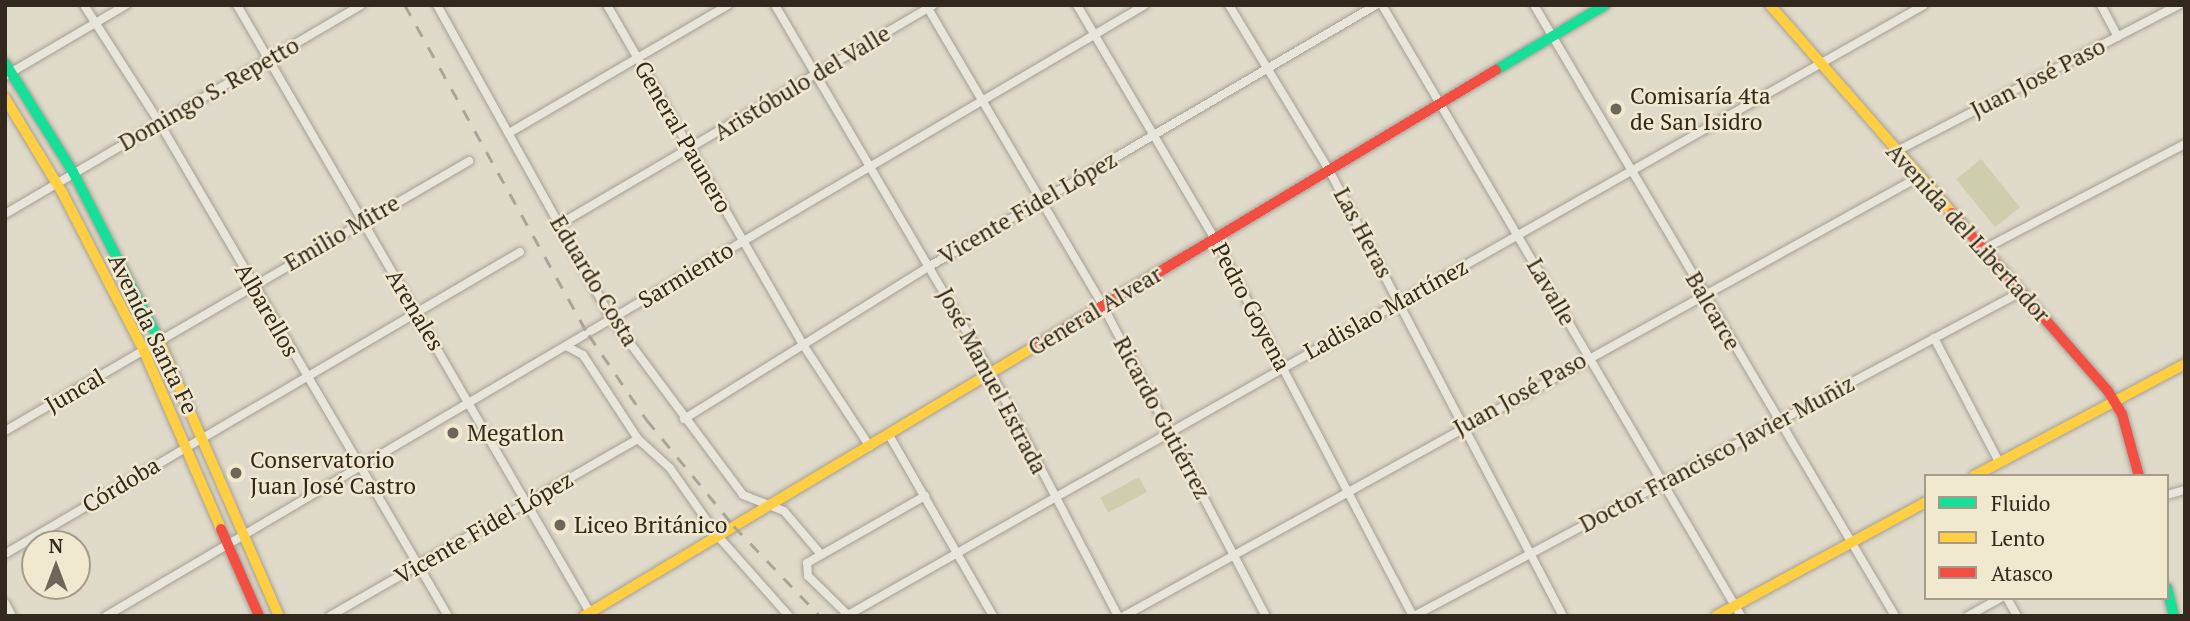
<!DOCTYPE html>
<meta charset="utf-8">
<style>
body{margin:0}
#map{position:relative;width:2190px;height:621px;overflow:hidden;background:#e0daca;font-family:"PT Serif",serif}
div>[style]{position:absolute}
.green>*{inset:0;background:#ceceae;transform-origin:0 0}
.roads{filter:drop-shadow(0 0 2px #a59f94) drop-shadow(0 0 2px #a59f94)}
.street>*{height:8px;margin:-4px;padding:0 4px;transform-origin:4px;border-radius:4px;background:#e8e5db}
.fast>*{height:10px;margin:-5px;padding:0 5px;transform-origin:5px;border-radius:5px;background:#16e098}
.slow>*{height:10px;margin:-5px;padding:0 5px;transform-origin:5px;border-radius:5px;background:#ffcf43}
.jam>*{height:10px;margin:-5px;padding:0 5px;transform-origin:5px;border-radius:5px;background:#f24e42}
.rail>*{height:2.5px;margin-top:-1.25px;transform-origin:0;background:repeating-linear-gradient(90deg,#a8a49b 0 12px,transparent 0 24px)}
.dots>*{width:19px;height:19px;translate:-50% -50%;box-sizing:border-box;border:4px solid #f1e8d0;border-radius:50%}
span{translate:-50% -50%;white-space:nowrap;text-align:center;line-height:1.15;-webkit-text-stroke:5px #f1e8d0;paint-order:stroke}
.street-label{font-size:23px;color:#32281d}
.poi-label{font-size:23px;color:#32281d}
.left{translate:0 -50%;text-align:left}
.frame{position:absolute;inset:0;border:7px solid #32281d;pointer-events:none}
.legend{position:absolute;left:1924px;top:474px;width:245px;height:126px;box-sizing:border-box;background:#f1e8d0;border:2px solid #a59b88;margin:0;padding:9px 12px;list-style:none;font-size:21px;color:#32281d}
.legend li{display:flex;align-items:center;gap:14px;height:35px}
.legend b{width:35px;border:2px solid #a59b88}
.north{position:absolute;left:21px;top:530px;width:70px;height:70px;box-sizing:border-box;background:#f1e8d0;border:2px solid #a59b88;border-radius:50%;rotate:0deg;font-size:19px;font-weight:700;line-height:28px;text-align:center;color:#32281d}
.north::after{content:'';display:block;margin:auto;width:24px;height:32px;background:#6f665a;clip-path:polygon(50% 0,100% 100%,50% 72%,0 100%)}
</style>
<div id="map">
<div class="green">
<div style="left:1981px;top:159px;width:62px;height:32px;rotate:51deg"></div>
<div style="left:1139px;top:477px;width:17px;height:44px;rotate:62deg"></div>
</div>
<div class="roads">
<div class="street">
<div style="left:84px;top:5px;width:139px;rotate:57.3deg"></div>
<div style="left:159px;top:122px;width:572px;rotate:59.67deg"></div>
<div style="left:237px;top:5px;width:707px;rotate:59.84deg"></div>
<div style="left:437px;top:5px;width:359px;rotate:60.9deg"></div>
<div style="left:612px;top:319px;width:219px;rotate:53.3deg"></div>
<div style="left:743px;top:495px;width:44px;rotate:21.3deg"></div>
<div style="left:784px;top:511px;width:54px;rotate:49.5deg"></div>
<div style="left:607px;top:5px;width:390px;rotate:60deg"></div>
<div style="left:802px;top:343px;width:124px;rotate:56.8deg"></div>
<div style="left:775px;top:5px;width:427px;rotate:59.6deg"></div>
<div style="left:991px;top:373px;width:274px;rotate:62.4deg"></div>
<div style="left:926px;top:5px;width:349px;rotate:59.5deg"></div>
<div style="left:1103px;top:306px;width:350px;rotate:62.3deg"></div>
<div style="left:1077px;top:5px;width:272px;rotate:59.5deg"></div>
<div style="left:1215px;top:239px;width:426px;rotate:62.3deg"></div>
<div style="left:1229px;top:5px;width:193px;rotate:58.8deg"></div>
<div style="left:1329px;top:170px;width:504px;rotate:62.32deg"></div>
<div style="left:1382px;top:5px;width:709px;rotate:59.56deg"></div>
<div style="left:1534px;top:5px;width:710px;rotate:59.42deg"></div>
<div style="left:2101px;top:5px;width:36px;rotate:62deg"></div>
<div style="left:5px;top:76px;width:140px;rotate:-30.4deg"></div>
<div style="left:509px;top:133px;width:254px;rotate:-30.3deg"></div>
<div style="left:1897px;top:151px;width:318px;rotate:-27.4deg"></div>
<div style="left:5px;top:214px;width:413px;rotate:-30.4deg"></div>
<div style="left:560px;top:224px;width:433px;rotate:-30.4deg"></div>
<div style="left:1984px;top:249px;width:227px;rotate:-27.6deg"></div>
<div style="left:1934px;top:338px;width:140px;rotate:62.3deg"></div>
<div style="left:568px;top:347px;width:17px;rotate:28deg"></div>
<div style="left:583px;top:355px;width:100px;rotate:56.8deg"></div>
<div style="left:638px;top:439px;width:43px;rotate:42.2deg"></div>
<div style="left:670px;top:468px;width:82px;rotate:55deg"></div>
<div style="left:717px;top:535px;width:108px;rotate:48.4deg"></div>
<div style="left:684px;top:419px;width:290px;rotate:-31.9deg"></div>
<div style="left:930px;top:266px;width:517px;rotate:-30.34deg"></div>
<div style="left:5px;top:431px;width:537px;rotate:-30.19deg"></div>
<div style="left:889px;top:435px;width:209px;rotate:60.1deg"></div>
<div style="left:2167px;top:495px;width:19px;rotate:-16deg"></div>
<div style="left:5px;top:554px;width:597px;rotate:-30.39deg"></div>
<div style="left:2007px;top:598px;width:21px;rotate:61deg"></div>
<div style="left:5px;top:603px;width:15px;rotate:62deg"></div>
<div style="left:848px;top:615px;width:1237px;rotate:-29.55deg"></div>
<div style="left:106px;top:616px;width:1205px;rotate:-30.46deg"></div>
<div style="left:330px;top:616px;width:355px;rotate:-29.9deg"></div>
<div style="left:849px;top:616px;width:57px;rotate:-135.7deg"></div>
<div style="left:808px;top:576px;width:13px;rotate:-94deg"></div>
<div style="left:807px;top:563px;width:136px;rotate:-29.6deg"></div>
<div style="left:1124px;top:616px;width:908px;rotate:-28.91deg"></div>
<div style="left:1414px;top:616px;width:688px;rotate:-28.09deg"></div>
<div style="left:1968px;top:616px;width:37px;rotate:-29deg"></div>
</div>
<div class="fast">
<div style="left:5px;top:63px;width:128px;rotate:58deg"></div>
<div style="left:73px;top:172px;width:186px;rotate:62.9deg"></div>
<div style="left:1496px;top:70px;width:127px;rotate:-30.8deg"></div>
<div style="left:2167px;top:588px;width:29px;rotate:76deg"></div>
</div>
<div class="slow">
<div style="left:1770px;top:5px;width:276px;rotate:48.8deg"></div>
<div style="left:5px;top:98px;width:110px;rotate:58.8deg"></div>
<div style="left:62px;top:192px;width:179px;rotate:62.7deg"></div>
<div style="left:144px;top:351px;width:194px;rotate:66.6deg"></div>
<div style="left:158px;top:338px;width:303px;rotate:66.5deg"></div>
<div style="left:1974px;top:476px;width:239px;rotate:-28deg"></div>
<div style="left:584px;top:616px;width:530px;rotate:-30.87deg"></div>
<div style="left:1716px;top:616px;width:239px;rotate:-28.5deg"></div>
</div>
<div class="jam">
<div style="left:1952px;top:213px;width:237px;rotate:48.8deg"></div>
<div style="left:2108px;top:391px;width:27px;rotate:59deg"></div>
<div style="left:2122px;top:414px;width:64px;rotate:74.7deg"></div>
<div style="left:1039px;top:344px;width:533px;rotate:-30.95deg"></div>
<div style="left:221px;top:529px;width:95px;rotate:66.4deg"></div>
</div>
</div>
<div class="rail">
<div style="left:405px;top:5px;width:378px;rotate:60.9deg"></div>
<div style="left:589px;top:335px;width:103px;rotate:55.7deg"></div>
<div style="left:647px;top:420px;width:137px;rotate:50.6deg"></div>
<div style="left:734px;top:526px;width:124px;rotate:46.3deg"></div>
</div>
<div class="dots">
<div style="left:1616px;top:109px;background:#6f665a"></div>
<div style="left:453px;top:433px;background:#6f665a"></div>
<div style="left:236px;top:473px;background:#6f665a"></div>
<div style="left:560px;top:525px;background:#6f665a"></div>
</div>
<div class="street-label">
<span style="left:2038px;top:78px;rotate:-27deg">Juan José Paso</span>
<span style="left:802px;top:83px;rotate:-31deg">Aristóbulo del Valle</span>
<span style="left:209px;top:94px;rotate:-30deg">Domingo S. Repetto</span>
<span style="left:683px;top:137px;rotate:60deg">General Paunero</span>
<span style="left:1028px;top:208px;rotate:-30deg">Vicente Fidel López</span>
<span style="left:342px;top:233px;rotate:-30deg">Emilio Mitre</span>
<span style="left:1363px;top:233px;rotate:62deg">Las Heras</span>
<span style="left:1968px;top:233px;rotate:48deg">Avenida del Libertador</span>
<span style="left:686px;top:275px;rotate:-31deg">Sarmiento</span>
<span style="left:594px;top:281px;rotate:59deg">Eduardo Costa</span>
<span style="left:1551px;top:292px;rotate:60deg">Lavalle</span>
<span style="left:1251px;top:307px;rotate:62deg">Pedro Goyena</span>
<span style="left:1386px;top:309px;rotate:-29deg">Ladislao Martínez</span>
<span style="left:267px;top:310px;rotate:60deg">Albarellos</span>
<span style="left:415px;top:310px;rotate:59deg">Arenales</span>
<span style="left:1095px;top:311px;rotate:-31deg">General Alvear</span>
<span style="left:1713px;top:311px;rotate:60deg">Balcarce</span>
<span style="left:153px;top:334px;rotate:64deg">Avenida Santa Fe</span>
<span style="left:992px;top:381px;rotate:62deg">José Manuel Estrada</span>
<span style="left:75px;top:391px;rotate:-30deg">Juncal</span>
<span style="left:1520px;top:394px;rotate:-29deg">Juan José Paso</span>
<span style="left:1162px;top:418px;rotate:62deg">Ricardo Gutiérrez</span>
<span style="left:1717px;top:454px;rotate:-28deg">Doctor Francisco Javier Muñiz</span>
<span style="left:121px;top:485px;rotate:-31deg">Córdoba</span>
<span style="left:484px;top:528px;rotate:-30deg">Vicente Fidel López</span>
</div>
<div class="poi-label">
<span class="left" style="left:1630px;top:109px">Comisaría 4ta<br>de San Isidro</span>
<span class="left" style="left:467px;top:433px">Megatlon</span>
<span class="left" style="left:250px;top:473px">Conservatorio<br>Juan José Castro</span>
<span class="left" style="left:574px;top:525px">Liceo Británico</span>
</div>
<div class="frame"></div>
<ul class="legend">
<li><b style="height:9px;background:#16e098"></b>Fluido</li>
<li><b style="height:9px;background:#ffcf43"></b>Lento</li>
<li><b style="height:9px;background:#f24e42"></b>Atasco</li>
</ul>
<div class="north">N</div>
</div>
